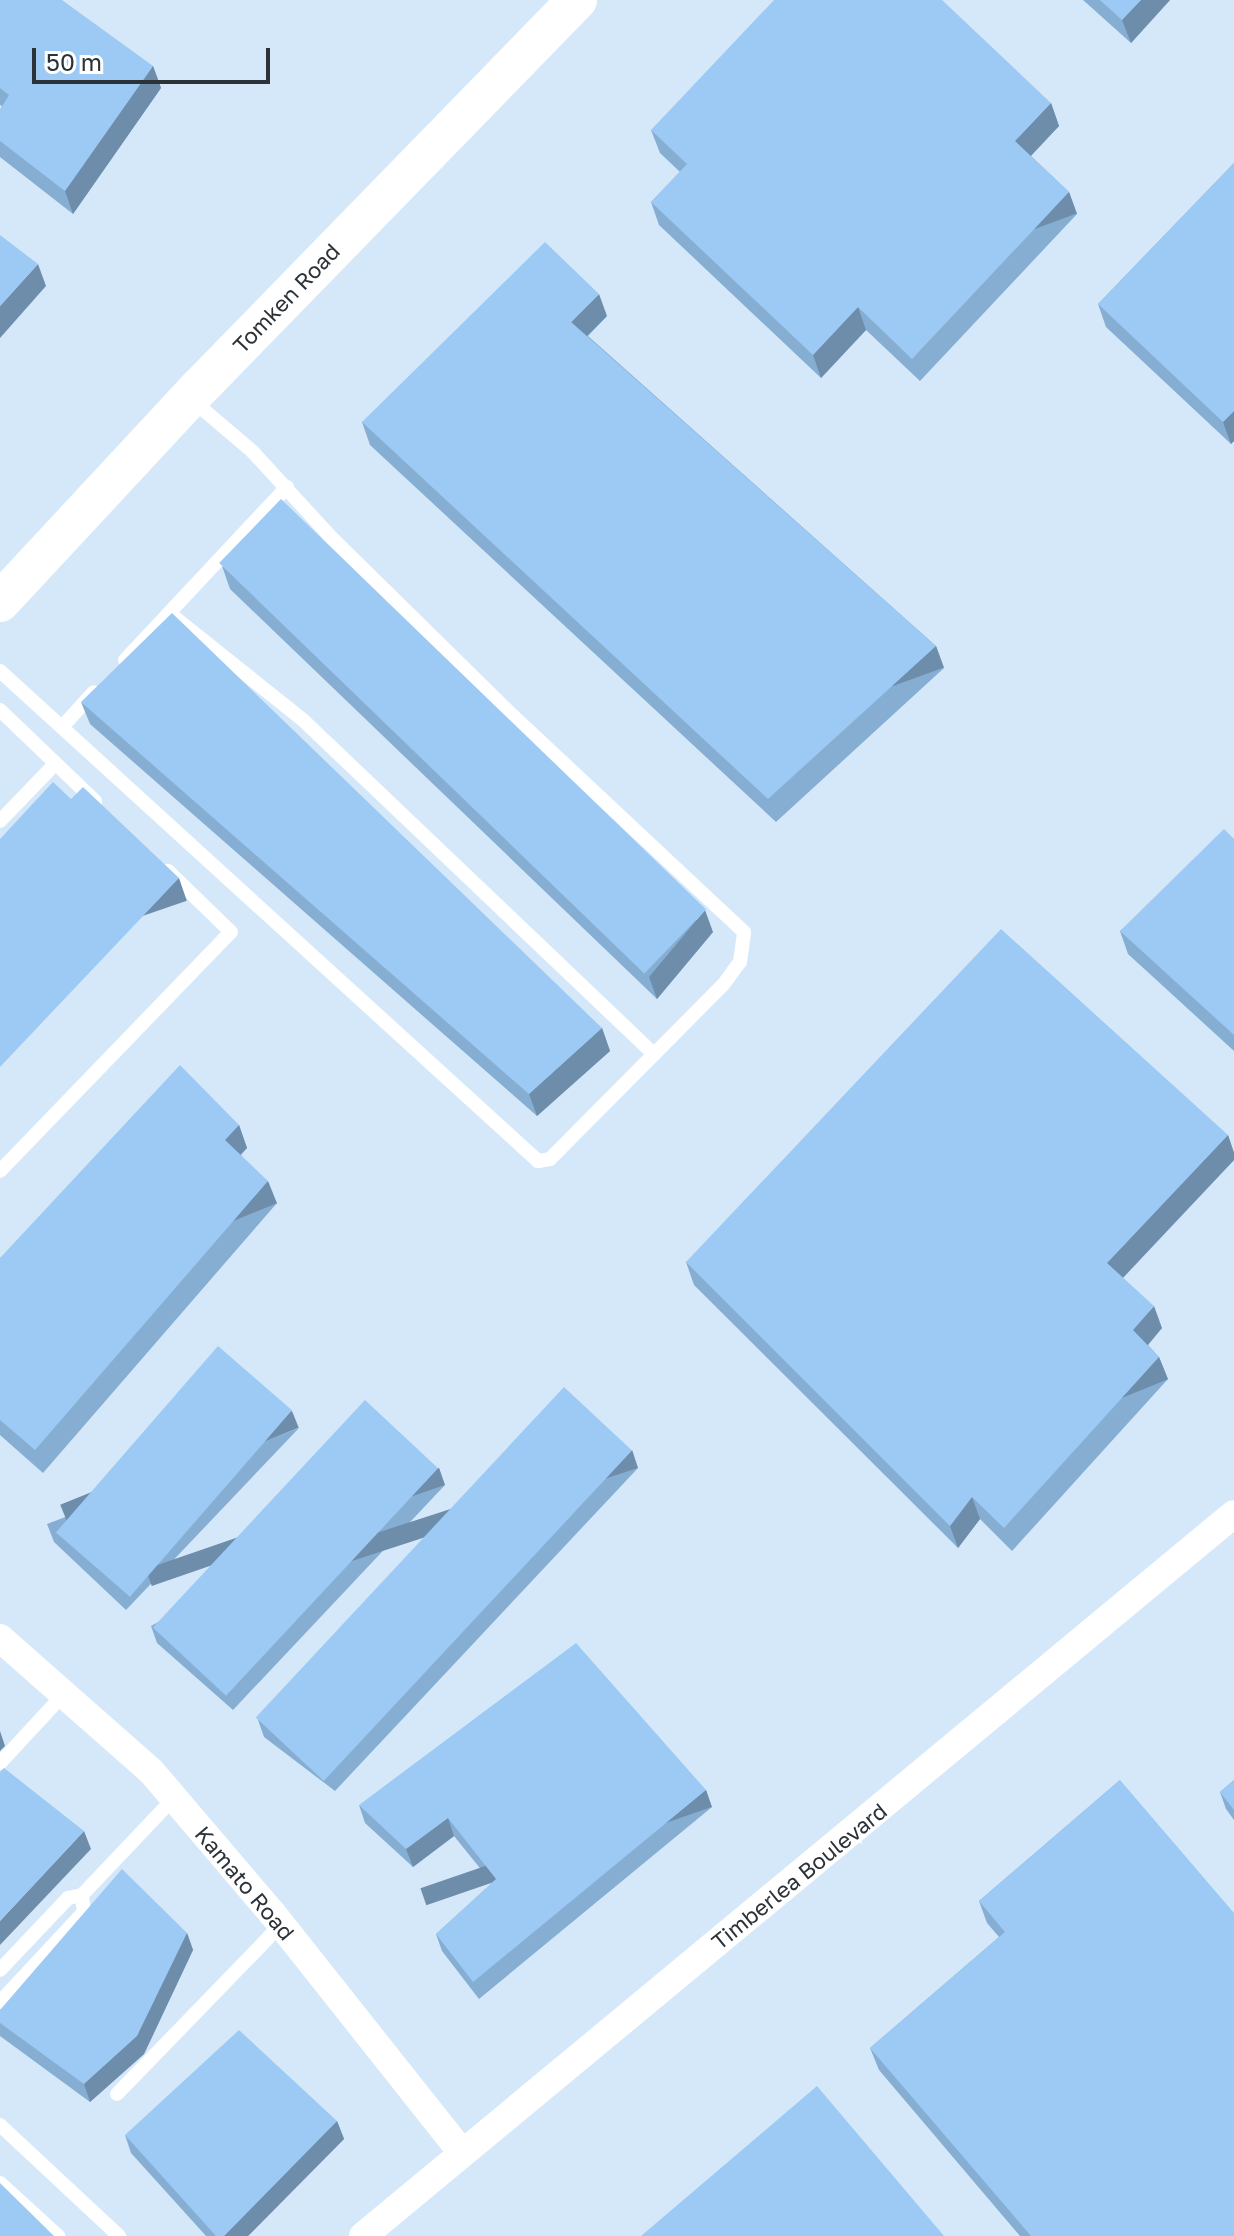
<!DOCTYPE html>
<style>
body{margin:0}
#map{position:relative;width:1234px;height:2236px;overflow:hidden;background:#d5e8f9;font-family:"Golos Text",sans-serif}
div>[style]{position:absolute}
.service>*{height:14px;margin:-7px;padding:0 7px;transform-origin:7px;border-radius:7px;background:#fff}
.minor>*{height:28px;margin:-14px;padding:0 14px;transform-origin:14px;border-radius:14px;background:#fff}
.secondary>*{height:40px;margin:-20px;padding:0 20px;transform-origin:20px;border-radius:20px;background:#fff}
.wall>*{inset:0;background:#86aed2}
.shaded-wall>*{inset:0;background:#6d8dab;transform-origin:0 0}
.building>*{inset:0;background:#9ccaf4;transform-origin:0 0}
span{translate:-50% -50%;white-space:nowrap;text-align:center;line-height:1.15;-webkit-text-stroke:6px #fff;paint-order:stroke}
.street-label{font-size:22px;color:#2b3238}
.scale{position:absolute;left:32px;top:48px;width:238px;height:36px;box-sizing:border-box;border:4px solid #2b3238;border-top:0;padding-left:10px;font-size:24px;line-height:28px;white-space:nowrap;color:#2b3238;-webkit-text-stroke:6px #fff;paint-order:stroke}
</style>
<div id="map">
<div class="service">
<div style="left:169px;top:613px;width:171px;rotate:38.6deg"></div>
<div style="left:303px;top:720px;width:485px;rotate:43.6deg"></div>
<div style="left:125px;top:660px;width:237px;rotate:-46.9deg"></div>
<div style="left:0;top:671px;width:728px;rotate:42.33deg"></div>
<div style="left:538px;top:1161px;width:12px;rotate:-9deg"></div>
<div style="left:550px;top:1159px;width:245px;rotate:-45.2deg"></div>
<div style="left:723px;top:985px;width:29px;rotate:-54deg"></div>
<div style="left:740px;top:962px;width:30px;rotate:-82deg"></div>
<div style="left:744px;top:932px;width:315px;rotate:-136.9deg"></div>
<div style="left:514px;top:717px;width:260px;rotate:-135.5deg"></div>
<div style="left:329px;top:535px;width:113px;rotate:-132.5deg"></div>
<div style="left:253px;top:452px;width:80px;rotate:-139.6deg"></div>
<div style="left:0;top:710px;width:132px;rotate:43.8deg"></div>
<div style="left:62px;top:727px;width:47px;rotate:-47.6deg"></div>
<div style="left:0;top:821px;width:79px;rotate:-46deg"></div>
<div style="left:0;top:1171px;width:332px;rotate:-46deg"></div>
<div style="left:231px;top:932px;width:88px;rotate:-135.9deg"></div>
<div style="left:0;top:1763px;width:94px;rotate:-47.2deg"></div>
<div style="left:0;top:1970px;width:99px;rotate:-46.6deg"></div>
<div style="left:68px;top:1898px;width:14px;rotate:-12deg"></div>
<div style="left:82px;top:1895px;width:134px;rotate:-46.5deg"></div>
<div style="left:0;top:2002px;width:123px;rotate:-47deg"></div>
<div style="left:84px;top:1912px;width:17px;rotate:-97deg"></div>
<div style="left:117px;top:2094px;width:235px;rotate:-45.9deg"></div>
<div style="left:0;top:2125px;width:163px;rotate:43deg"></div>
<div style="left:0;top:2183px;width:79px;rotate:42.4deg"></div>
</div>
<div class="minor">
<div style="left:0;top:1638px;width:201px;rotate:41.4deg"></div>
<div style="left:151px;top:1771px;width:187px;rotate:49.6deg"></div>
<div style="left:272px;top:1913px;width:306px;rotate:51.6deg"></div>
<div style="left:363px;top:2236px;width:1131px;rotate:-39.66deg"></div>
</div>
<div class="secondary">
<div style="left:0;top:602px;width:295px;rotate:-47.1deg"></div>
<div style="left:201px;top:386px;width:539px;rotate:-45.75deg"></div>
</div>
<div class="wall">
<div style="clip-path:polygon(0 0,153px 66px,161px 88px,73px 214px,0 157px,0 110px,2px 106px,0 105px)"></div>
<div style="clip-path:polygon(1083px 0,1170px 0,1131px 43px)"></div>
<div style="clip-path:polygon(1051px 103px,1059px 126px,1031px 156px,1069px 192px,1077px 214px,920px 381px,866px 330px,821px 378px,659px 225px,651px 202px,680px 172px,660px 153px,651px 130px)"></div>
<div style="clip-path:polygon(1234px 163px,1234px 441px,1231px 444px,1106px 327px,1098px 304px)"></div>
<div style="clip-path:polygon(607px 316px,588px 336px,936px 646px,944px 668px,776px 822px,370px 445px,362px 422px)"></div>
<div style="clip-path:polygon(222px 566px,713px 932px,657px 999px,230px 589px)"></div>
<div style="clip-path:polygon(81px 702px,602px 1028px,610px 1051px,537px 1116px,90px 724px)"></div>
<div style="clip-path:polygon(1234px 839px,1234px 1051px,1128px 954px,1120px 931px)"></div>
<div style="clip-path:polygon(239px 1125px,247px 1148px,241px 1155px,277px 1203px,43px 1473px,0 1435px,0 1258px)"></div>
<div style="clip-path:polygon(1228px 1135px,1234px 1153px,1234px 1160px,1123px 1278px,1162px 1328px,1148px 1345px,1159px 1357px,1168px 1379px,1012px 1551px,980px 1519px,958px 1548px,694px 1285px,686px 1262px)"></div>
<div style="clip-path:polygon(299px 1428px,126px 1610px,54px 1542px,47px 1524px)"></div>
<div style="clip-path:polygon(632px 1450px,638px 1468px,335px 1791px,264px 1737px,258px 1720px)"></div>
<div style="clip-path:polygon(439px 1468px,445px 1485px,233px 1710px,157px 1643px,151px 1626px)"></div>
<div style="clip-path:polygon(1120px 1780px,1234px 2236px,1020px 2236px,879px 2070px,870px 2048px,999px 1937px,987px 1923px,979px 1901px)"></div>
<div style="clip-path:polygon(1234px 1780px,1234px 1820px,1226px 1809px,1220px 1792px)"></div>
<div style="clip-path:polygon(706px 1790px,712px 1807px,479px 1999px,442px 1951px,436px 1934px,492px 1883px,454px 1836px,413px 1867px,365px 1823px,359px 1805px)"></div>
<div style="clip-path:polygon(187px 1933px,193px 1950px,144px 2054px,90px 2102px,0 2036px,0 2010px)"></div>
<div style="clip-path:polygon(337px 2121px,344px 2139px,248px 2236px,206px 2236px,131px 2153px,125px 2135px)"></div>
</div>
<div class="shaded-wall">
<div style="clip-path:polygon(1141px 0,1170px 0,1131px 43px,1122px 20px)"></div>
<div style="clip-path:polygon(153px 66px,161px 88px,73px 214px,65px 191px)"></div>
<div style="clip-path:polygon(1051px 103px,1059px 126px,1023px 164px,1015px 141px)"></div>
<div style="left:1069px;top:192px;width:23px;height:229px;rotate:70deg"></div>
<div style="clip-path:polygon(38px 264px,46px 286px,0 338px,0 306px)"></div>
<div style="clip-path:polygon(599px 294px,607px 316px,579px 344px,571px 322px)"></div>
<div style="clip-path:polygon(858px 307px,866px 330px,821px 378px,813px 355px)"></div>
<div style="clip-path:polygon(1234px 411px,1234px 441px,1231px 444px,1223px 422px)"></div>
<div style="left:936px;top:646px;width:23px;height:227px;rotate:70deg"></div>
<div style="left:179px;top:878px;width:24px;height:260px;rotate:71deg"></div>
<div style="clip-path:polygon(705px 910px,713px 932px,657px 999px,649px 977px)"></div>
<div style="clip-path:polygon(602px 1028px,610px 1051px,537px 1116px,529px 1094px)"></div>
<div style="clip-path:polygon(239px 1125px,247px 1148px,233px 1162px,225px 1140px)"></div>
<div style="clip-path:polygon(1228px 1135px,1234px 1153px,1234px 1160px,1115px 1286px,1107px 1263px)"></div>
<div style="left:268px;top:1181px;width:24px;height:356px;rotate:68deg"></div>
<div style="clip-path:polygon(1154px 1306px,1162px 1328px,1141px 1353px,1133px 1330px)"></div>
<div style="left:1159px;top:1357px;width:24px;height:231px;rotate:68deg"></div>
<div style="left:292px;top:1411px;width:18px;height:250px;rotate:68deg"></div>
<div style="left:632px;top:1450px;width:19px;height:444px;rotate:72deg"></div>
<div style="left:439px;top:1468px;width:18px;height:310px;rotate:71deg"></div>
<div style="clip-path:polygon(972px 1497px,980px 1519px,958px 1548px,950px 1526px)"></div>
<div style="clip-path:polygon(0 1731px,5px 1746px,0 1751px)"></div>
<div style="left:706px;top:1790px;width:18px;height:302px;rotate:71deg"></div>
<div style="clip-path:polygon(448px 1818px,454px 1836px,413px 1867px,406px 1849px)"></div>
<div style="clip-path:polygon(84px 1831px,91px 1849px,0 1945px,0 1921px)"></div>
<div style="clip-path:polygon(187px 1933px,193px 1950px,144px 2054px,90px 2102px,84px 2084px)"></div>
<div style="clip-path:polygon(337px 2121px,344px 2139px,248px 2236px,224px 2236px)"></div>
</div>
<div class="building">
<div style="clip-path:polygon(0 0,62px 0,153px 66px,65px 191px,0 141px,0 110px,9px 95px,0 88px)"></div>
<div style="clip-path:polygon(774px 0,942px 0,1051px 103px,1015px 141px,1069px 192px,912px 359px,858px 307px,813px 355px,651px 202px,687px 164px,651px 130px)"></div>
<div style="clip-path:polygon(1100px 0,1141px 0,1122px 20px)"></div>
<div style="clip-path:polygon(1234px 163px,1234px 411px,1223px 422px,1098px 304px)"></div>
<div style="clip-path:polygon(0 235px,38px 264px,0 306px)"></div>
<div style="clip-path:polygon(545px 242px,599px 294px,571px 322px,936px 646px,768px 799px,362px 422px)"></div>
<div style="left:281px;top:499px;width:591px;height:89px;rotate:44deg"></div>
<div style="clip-path:polygon(172px 613px,602px 1028px,529px 1094px,81px 702px)"></div>
<div style="clip-path:polygon(53px 782px,71px 799px,83px 787px,179px 878px,0 1067px,0 839px)"></div>
<div style="clip-path:polygon(1224px 829px,1234px 839px,1234px 1035px,1120px 931px)"></div>
<div style="clip-path:polygon(1001px 929px,1228px 1135px,1107px 1263px,1154px 1306px,1133px 1330px,1159px 1357px,1004px 1528px,972px 1497px,950px 1526px,686px 1262px)"></div>
<div style="clip-path:polygon(180px 1065px,239px 1125px,225px 1140px,268px 1181px,35px 1450px,0 1420px,0 1258px)"></div>
<div style="left:218px;top:1346px;width:98px;height:247px;rotate:41deg"></div>
<div style="left:564px;top:1387px;width:93px;height:452px;rotate:43deg"></div>
<div style="left:365px;top:1400px;width:100px;height:311px;rotate:43deg"></div>
<div style="clip-path:polygon(576px 1643px,706px 1790px,473px 1982px,436px 1934px,496px 1879px,448px 1818px,406px 1849px,359px 1805px)"></div>
<div style="clip-path:polygon(4px 1768px,84px 1831px,0 1921px,0 1772px)"></div>
<div style="clip-path:polygon(1120px 1780px,1234px 1913px,1234px 2236px,1031px 2236px,870px 2048px,1005px 1932px,979px 1901px)"></div>
<div style="clip-path:polygon(1234px 1780px,1234px 1810px,1220px 1792px)"></div>
<div style="clip-path:polygon(122px 1869px,187px 1933px,137px 2036px,84px 2084px,0 2023px,0 2010px)"></div>
<div style="clip-path:polygon(239px 2030px,337px 2121px,224px 2236px,216px 2236px,125px 2135px)"></div>
<div style="clip-path:polygon(817px 2086px,944px 2236px,641px 2236px)"></div>
<div style="clip-path:polygon(0 2183px,54px 2236px,0 2236px)"></div>
</div>
<div class="street-label">
<span style="left:286px;top:298px;rotate:-46deg">Tomken Road</span>
<span style="left:799px;top:1876px;rotate:-39deg">Timberlea Boulevard</span>
<span style="left:245px;top:1883px;rotate:50deg">Kamato Road</span>
</div>
<div class="scale">50 m</div>
</div>
